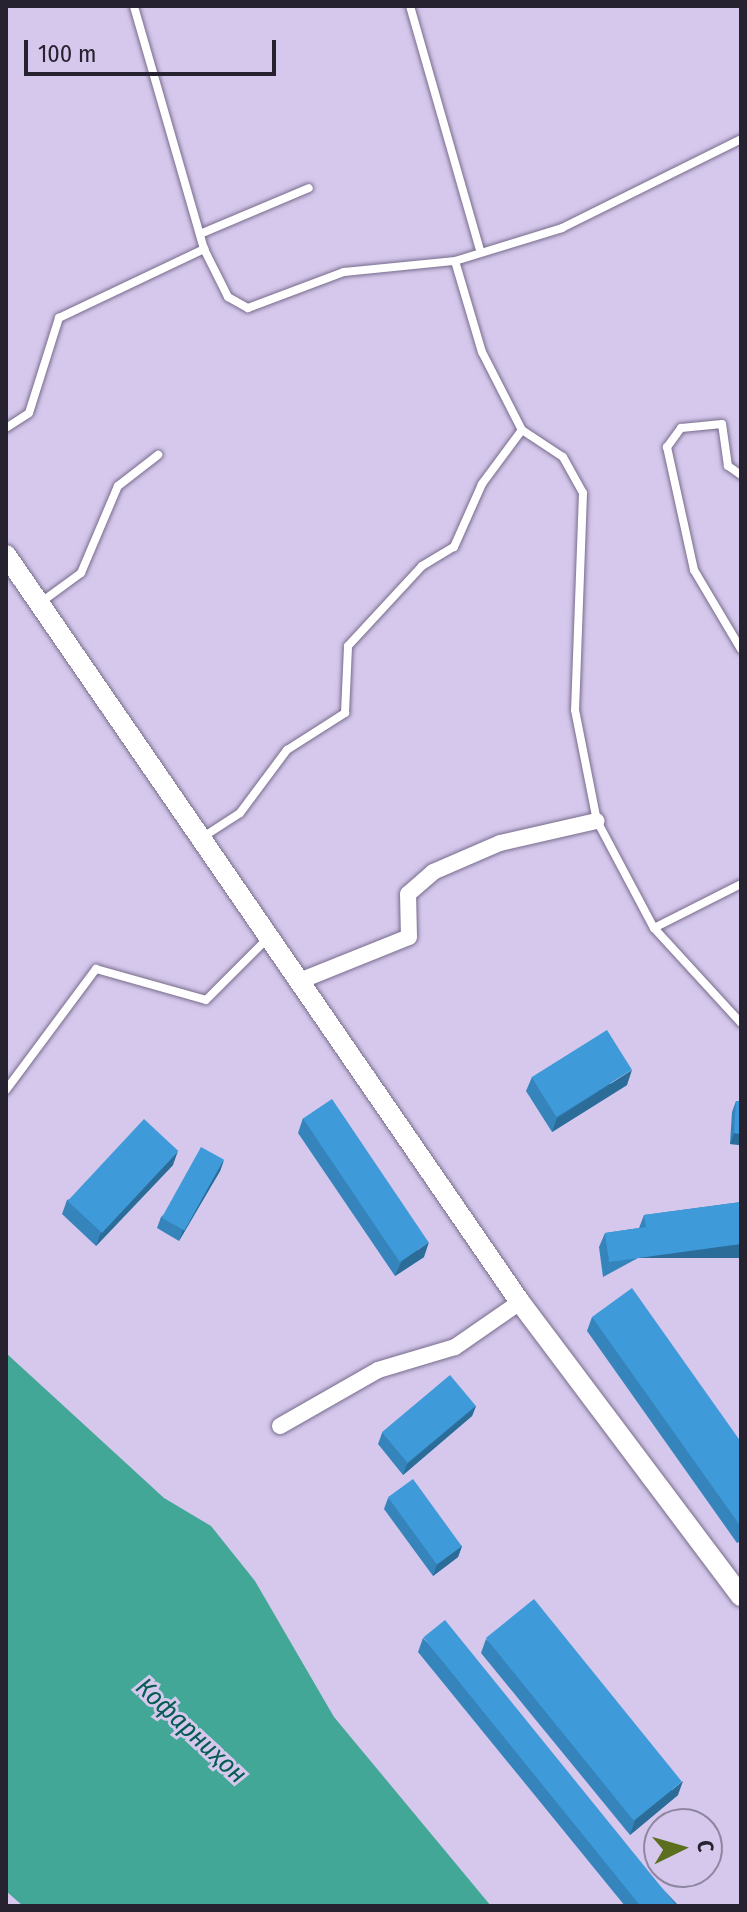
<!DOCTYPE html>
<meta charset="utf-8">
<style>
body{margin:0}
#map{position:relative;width:747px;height:1912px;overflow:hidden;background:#d5c8ec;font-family:"Fira Sans Condensed",sans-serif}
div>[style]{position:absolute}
.water>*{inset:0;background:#43a798}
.roads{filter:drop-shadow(0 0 2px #786c8c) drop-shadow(0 0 2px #786c8c)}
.service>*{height:8px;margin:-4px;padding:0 4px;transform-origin:4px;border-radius:4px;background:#fff}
.minor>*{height:16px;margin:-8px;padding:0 8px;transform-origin:8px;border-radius:8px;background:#fff}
.tertiary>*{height:20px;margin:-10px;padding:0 10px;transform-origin:10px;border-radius:10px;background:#fff}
.wall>*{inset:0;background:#3584bb}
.shaded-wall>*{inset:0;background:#2b6c98;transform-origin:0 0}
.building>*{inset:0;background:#3e9ad9;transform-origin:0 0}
span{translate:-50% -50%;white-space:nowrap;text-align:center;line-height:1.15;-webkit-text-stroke:6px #d5c8ec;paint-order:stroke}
.water-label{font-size:26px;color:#045c52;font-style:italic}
.frame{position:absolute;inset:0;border:8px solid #272230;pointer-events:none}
.north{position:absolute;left:643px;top:1808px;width:80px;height:80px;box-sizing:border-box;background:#d5c8ec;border:2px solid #8f86a1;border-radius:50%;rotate:85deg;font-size:22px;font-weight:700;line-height:32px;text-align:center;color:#272230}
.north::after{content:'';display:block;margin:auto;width:28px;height:36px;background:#5c6f1e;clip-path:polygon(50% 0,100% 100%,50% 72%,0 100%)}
.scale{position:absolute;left:24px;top:40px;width:252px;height:36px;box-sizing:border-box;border:4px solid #272230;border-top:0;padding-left:10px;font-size:24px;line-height:28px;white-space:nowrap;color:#272230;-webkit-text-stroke:6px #d5c8ec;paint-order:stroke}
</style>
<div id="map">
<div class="water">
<div style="clip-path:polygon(6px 1353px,164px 1498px,211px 1526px,255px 1581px,334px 1717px,491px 1906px,23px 1906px,6px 1891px)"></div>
</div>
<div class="roads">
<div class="service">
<div style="left:410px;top:6px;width:254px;rotate:74deg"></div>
<div style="left:200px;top:234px;width:118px;rotate:-22.9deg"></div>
<div style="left:204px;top:249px;width:54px;rotate:63.4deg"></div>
<div style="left:228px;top:297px;width:23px;rotate:29deg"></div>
<div style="left:248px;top:308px;width:103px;rotate:-20.6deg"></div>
<div style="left:344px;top:272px;width:112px;rotate:-5.7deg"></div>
<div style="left:455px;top:261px;width:112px;rotate:-17.1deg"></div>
<div style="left:562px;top:228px;width:200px;rotate:-26.4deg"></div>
<div style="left:455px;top:261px;width:95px;rotate:73.5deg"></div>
<div style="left:482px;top:352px;width:88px;rotate:62.9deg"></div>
<div style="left:522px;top:430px;width:49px;rotate:33.4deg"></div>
<div style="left:563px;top:457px;width:41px;rotate:60.9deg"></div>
<div style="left:583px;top:493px;width:217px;rotate:92.1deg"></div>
<div style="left:575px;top:710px;width:113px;rotate:78.8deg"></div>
<div style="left:597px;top:821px;width:121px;rotate:62deg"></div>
<div style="left:654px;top:928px;width:129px;rotate:47.5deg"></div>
<div style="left:6px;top:428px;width:27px;rotate:-33deg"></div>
<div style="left:29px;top:413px;width:100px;rotate:-72.5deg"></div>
<div style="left:59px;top:318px;width:161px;rotate:-25.4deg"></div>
<div style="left:204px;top:249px;width:253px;rotate:-106.1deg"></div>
<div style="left:741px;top:475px;width:16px;rotate:-145deg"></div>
<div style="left:728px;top:466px;width:42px;rotate:-98.1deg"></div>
<div style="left:722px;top:424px;width:41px;rotate:174.4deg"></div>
<div style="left:681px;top:428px;width:24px;rotate:126deg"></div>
<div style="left:667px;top:447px;width:126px;rotate:77.6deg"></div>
<div style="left:694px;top:570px;width:92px;rotate:59.3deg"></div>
<div style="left:40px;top:603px;width:51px;rotate:-36.2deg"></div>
<div style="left:81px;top:573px;width:95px;rotate:-67deg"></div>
<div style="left:118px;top:486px;width:51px;rotate:-37.8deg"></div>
<div style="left:203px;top:837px;width:44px;rotate:-33deg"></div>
<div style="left:240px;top:813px;width:79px;rotate:-53.3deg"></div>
<div style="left:287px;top:750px;width:69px;rotate:-32.5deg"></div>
<div style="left:345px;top:713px;width:67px;rotate:-87.4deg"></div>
<div style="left:348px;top:646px;width:109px;rotate:-47.2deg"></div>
<div style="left:422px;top:566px;width:37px;rotate:-31deg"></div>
<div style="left:454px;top:547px;width:69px;rotate:-66deg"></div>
<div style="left:482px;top:484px;width:67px;rotate:-53.5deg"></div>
<div style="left:654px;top:928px;width:97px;rotate:-26.8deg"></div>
<div style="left:6px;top:1090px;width:151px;rotate:-53.4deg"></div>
<div style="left:96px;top:969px;width:114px;rotate:15.7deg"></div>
<div style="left:206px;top:1000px;width:88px;rotate:-45deg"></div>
</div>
<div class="minor">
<div style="left:302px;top:980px;width:115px;rotate:-21.9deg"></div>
<div style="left:409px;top:937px;width:43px;rotate:-91.3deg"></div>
<div style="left:408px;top:894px;width:33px;rotate:-41deg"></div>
<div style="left:433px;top:872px;width:73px;rotate:-23.4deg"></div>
<div style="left:500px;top:843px;width:99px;rotate:-12.8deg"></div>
<div style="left:280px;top:1426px;width:113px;rotate:-29.7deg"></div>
<div style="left:378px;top:1370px;width:80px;rotate:-16.6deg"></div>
<div style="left:455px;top:1347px;width:79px;rotate:-34.7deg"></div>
</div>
<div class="tertiary">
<div style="left:6px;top:555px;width:907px;rotate:55.47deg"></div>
<div style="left:520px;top:1302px;width:368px;rotate:53.1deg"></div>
</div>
</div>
<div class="wall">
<div style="clip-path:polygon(532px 1077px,627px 1085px,552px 1132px,526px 1091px)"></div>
<div style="clip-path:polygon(736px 1101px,741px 1101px,741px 1145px,730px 1144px,732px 1112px)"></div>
<div style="clip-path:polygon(303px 1118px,424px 1257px,395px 1276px,298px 1133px)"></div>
<div style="clip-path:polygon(224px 1160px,220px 1171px,179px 1241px,157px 1228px,161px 1217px)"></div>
<div style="clip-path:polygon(173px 1165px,96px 1246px,62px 1214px,67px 1200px)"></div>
<div style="clip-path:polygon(741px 1202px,603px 1277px,599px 1247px,605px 1233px,639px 1228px,644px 1215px)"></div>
<div style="clip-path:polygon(592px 1317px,741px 1442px,741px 1541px,737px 1543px,587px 1331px)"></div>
<div style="clip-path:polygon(476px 1406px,472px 1416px,403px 1475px,378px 1444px,382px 1433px)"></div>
<div style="clip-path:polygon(388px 1498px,462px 1546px,458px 1557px,433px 1576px,384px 1509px)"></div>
<div style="clip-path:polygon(423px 1638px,679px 1906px,625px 1906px,418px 1652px)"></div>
<div style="clip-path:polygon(486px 1639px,678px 1795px,630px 1835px,481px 1653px)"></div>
</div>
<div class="shaded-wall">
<div style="clip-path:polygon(632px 1070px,627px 1085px,552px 1132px,557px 1118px)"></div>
<div style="clip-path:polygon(734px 1133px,741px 1134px,741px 1145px,730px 1144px)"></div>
<div style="clip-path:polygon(178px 1151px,173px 1165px,96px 1246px,101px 1232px)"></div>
<div style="clip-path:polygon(224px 1160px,220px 1171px,179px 1241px,183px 1230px)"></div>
<div style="clip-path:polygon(429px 1242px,424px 1257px,395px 1276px,401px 1262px)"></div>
<div style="left:741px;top:1244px;width:14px;height:133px;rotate:90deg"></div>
<div style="clip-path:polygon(476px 1406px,472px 1416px,403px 1475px,407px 1464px)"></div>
<div style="clip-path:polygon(462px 1546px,458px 1557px,433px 1576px,437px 1565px)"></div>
<div style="clip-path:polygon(683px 1781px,678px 1795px,630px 1835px,635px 1820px)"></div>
</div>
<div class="building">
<div style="left:607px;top:1030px;width:47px;height:89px;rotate:58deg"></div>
<div style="left:332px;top:1099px;width:173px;height:35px;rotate:56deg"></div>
<div style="clip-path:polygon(736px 1101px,741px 1101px,741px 1134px,734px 1133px)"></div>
<div style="left:144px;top:1119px;width:47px;height:112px;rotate:43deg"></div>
<div style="left:201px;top:1147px;width:26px;height:81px;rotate:29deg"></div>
<div style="clip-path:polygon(741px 1202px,741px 1244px,609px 1262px,605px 1233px,646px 1227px,644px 1215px)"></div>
<div style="clip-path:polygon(632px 1288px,741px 1442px,741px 1527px,592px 1317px)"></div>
<div style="left:450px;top:1375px;width:40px;height:89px;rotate:50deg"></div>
<div style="left:413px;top:1479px;width:83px;height:31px;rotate:54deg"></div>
<div style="left:534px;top:1599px;width:235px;height:62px;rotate:51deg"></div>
<div style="left:445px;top:1620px;width:370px;height:28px;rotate:51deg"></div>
</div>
<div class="water-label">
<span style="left:191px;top:1731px;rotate:43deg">Кофарниҳон</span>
</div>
<div class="frame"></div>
<div class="north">С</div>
<div class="scale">100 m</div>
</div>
